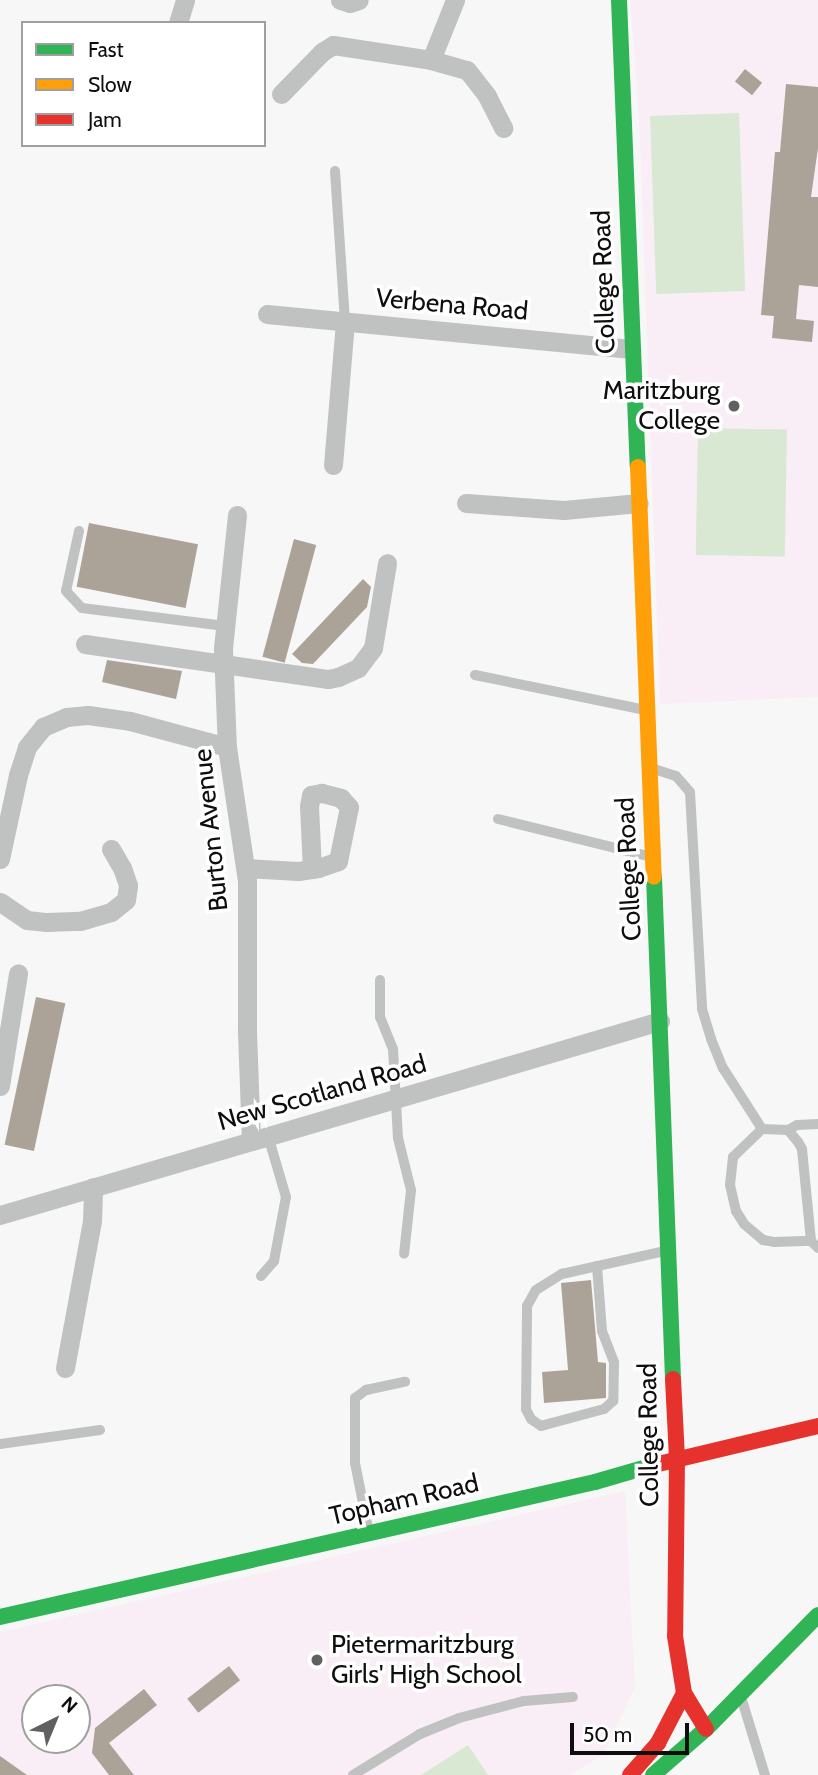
<!DOCTYPE html>
<style>
body{margin:0}
#map{position:relative;width:818px;height:1775px;overflow:hidden;background:#f7f7f8;font-family:Cabin,sans-serif}
div>[style]{position:absolute}
.education>*{inset:0;background:#f9eef6}
.green>*{inset:0;background:#d8e8d2;transform-origin:0 0}
.building>*{inset:0;background:#aca398;transform-origin:0 0}
.lane>*{height:10px;margin:-5px;padding:0 5px;transform-origin:5px;border-radius:5px;background:#c0c1c1}
.street>*{height:19px;margin:-9.5px;padding:0 9.5px;transform-origin:9.5px;border-radius:9.5px;background:#c0c1c1}
.fast>*{height:16px;margin:-8px;padding:0 8px;transform-origin:8px;border-radius:8px;background:#30b455}
.slow>*{height:16px;margin:-8px;padding:0 8px;transform-origin:8px;border-radius:8px;background:#ff9f0a}
.jam>*{height:16px;margin:-8px;padding:0 8px;transform-origin:8px;border-radius:8px;background:#e5322d}
.dots>*{width:19px;height:19px;translate:-50% -50%;box-sizing:border-box;border:4px solid #fff;border-radius:50%}
span{translate:-50% -50%;white-space:nowrap;text-align:center;line-height:1.15;-webkit-text-stroke:7px #fff;paint-order:stroke}
.street-label{font-size:26px;color:#0e0e0f}
.poi-label{font-size:26px;color:#0e0e0f}
.right{translate:-100% -50%;text-align:right}
.left{translate:0 -50%;text-align:left}
.legend{position:absolute;left:21px;top:21px;width:245px;height:126px;box-sizing:border-box;background:#fff;border:2px solid #9f9f9f;margin:0;padding:9px 12px;list-style:none;font-size:21px;color:#0e0e0f}
.legend li{display:flex;align-items:center;gap:14px;height:35px}
.legend b{width:35px;border:2px solid #9f9f9f}
.north{position:absolute;left:21px;top:1684px;width:70px;height:70px;box-sizing:border-box;background:#fff;border:2px solid #9f9f9f;border-radius:50%;rotate:43deg;font-size:19px;font-weight:700;line-height:28px;text-align:center;color:#0e0e0f}
.north::after{content:'';display:block;margin:auto;width:24px;height:32px;background:#606061;clip-path:polygon(50% 0,100% 100%,50% 72%,0 100%)}
.scale{position:absolute;left:570px;top:1723px;width:119px;height:32px;box-sizing:border-box;border:4px solid #0e0e0f;border-top:0;padding-left:9px;font-size:21px;line-height:24px;white-space:nowrap;color:#0e0e0f;-webkit-text-stroke:5px #fff;paint-order:stroke}
</style>
<div id="map">
<div class="education">
<div style="clip-path:polygon(630px 0,818px 0,818px 697px,660px 704px,639px 115px)"></div>
<div style="clip-path:polygon(evenodd,625px 1491px,635px 1687px,603px 1755px,570px 1775px,0 1775px,0 1632px,625px 1491px,35px 1698px,77px 1698px,77px 1740px,35px 1740px,35px 1698px)"></div>
</div>
<div class="green">
<div style="left:739px;top:113px;width:178px;height:89px;rotate:88deg"></div>
<div style="left:698px;top:428px;width:89px;height:127px;rotate:1deg"></div>
<div style="clip-path:polygon(468px 1745px,488px 1775px,421px 1775px)"></div>
</div>
<div class="building">
<div style="left:745px;top:69px;width:22px;height:16px;rotate:39deg"></div>
<div style="clip-path:polygon(786px 84px,818px 87px,818px 148px,811px 197px,818px 197px,818px 287px,799px 285px,796px 319px,814px 321px,812px 342px,772px 338px,774px 316px,761px 315px,775px 152px,780px 152px)"></div>
<div style="left:89px;top:523px;width:111px;height:65px;rotate:11deg"></div>
<div style="left:294px;top:539px;width:23px;height:122px;rotate:15deg"></div>
<div style="clip-path:polygon(363px 579px,371px 587px,367px 607px,313px 664px,302px 663px,292px 654px)"></div>
<div style="clip-path:polygon(107px 660px,182px 671px,176px 699px,102px 682px)"></div>
<div style="left:36px;top:997px;width:30px;height:151px;rotate:12deg"></div>
<div style="clip-path:polygon(591px 1280px,598px 1362px,606px 1363px,606px 1398px,544px 1403px,542px 1372px,568px 1370px,561px 1283px)"></div>
<div style="left:229px;top:1666px;width:18px;height:53px;rotate:52deg"></div>
<div style="clip-path:polygon(144px 1689px,157px 1705px,109px 1743px,134px 1775px,109px 1775px,92px 1753px,95px 1728px)"></div>
<div style="clip-path:polygon(0 1756px,27px 1775px,0 1775px)"></div>
</div>
<div class="lane">
<div style="left:335px;top:171px;width:151px;rotate:86.2deg"></div>
<div style="left:79px;top:531px;width:61px;rotate:102.2deg"></div>
<div style="left:66px;top:591px;width:23px;rotate:47deg"></div>
<div style="left:82px;top:608px;width:144px;rotate:7.2deg"></div>
<div style="left:475px;top:675px;width:174px;rotate:11.6deg"></div>
<div style="left:651px;top:768px;width:26px;rotate:18deg"></div>
<div style="left:676px;top:776px;width:21px;rotate:49deg"></div>
<div style="left:690px;top:792px;width:217px;rotate:86.8deg"></div>
<div style="left:702px;top:1009px;width:31px;rotate:73deg"></div>
<div style="left:711px;top:1039px;width:31px;rotate:68deg"></div>
<div style="left:723px;top:1068px;width:72px;rotate:57.4deg"></div>
<div style="left:762px;top:1129px;width:26px;rotate:2deg"></div>
<div style="left:788px;top:1130px;width:16px;rotate:50deg"></div>
<div style="left:798px;top:1142px;width:8px;rotate:60deg"></div>
<div style="left:802px;top:1149px;width:92px;rotate:84.4deg"></div>
<div style="left:811px;top:1241px;width:10px;rotate:45deg"></div>
<div style="left:498px;top:819px;width:158px;rotate:13.9deg"></div>
<div style="left:380px;top:980px;width:37px;rotate:90deg"></div>
<div style="left:380px;top:1017px;width:35px;rotate:68deg"></div>
<div style="left:393px;top:1049px;width:89px;rotate:86.8deg"></div>
<div style="left:398px;top:1138px;width:54px;rotate:76deg"></div>
<div style="left:411px;top:1190px;width:64px;rotate:96.2deg"></div>
<div style="left:762px;top:1129px;width:40px;rotate:136deg"></div>
<div style="left:733px;top:1157px;width:28px;rotate:96deg"></div>
<div style="left:730px;top:1185px;width:27px;rotate:77deg"></div>
<div style="left:736px;top:1211px;width:15px;rotate:58deg"></div>
<div style="left:744px;top:1224px;width:25px;rotate:40deg"></div>
<div style="left:763px;top:1240px;width:11px;rotate:10deg"></div>
<div style="left:774px;top:1242px;width:37px;rotate:-2deg"></div>
<div style="left:788px;top:1130px;width:10px;rotate:-29deg"></div>
<div style="left:797px;top:1125px;width:21px;rotate:-3deg"></div>
<div style="left:597px;top:1266px;width:65px;rotate:85.6deg"></div>
<div style="left:602px;top:1331px;width:33px;rotate:69deg"></div>
<div style="left:614px;top:1362px;width:39px;rotate:91deg"></div>
<div style="left:613px;top:1401px;width:12px;rotate:138deg"></div>
<div style="left:604px;top:1409px;width:65px;rotate:164.9deg"></div>
<div style="left:541px;top:1426px;width:12px;rotate:-145deg"></div>
<div style="left:531px;top:1419px;width:11px;rotate:-117deg"></div>
<div style="left:526px;top:1409px;width:103px;rotate:-89.4deg"></div>
<div style="left:527px;top:1306px;width:18px;rotate:-61deg"></div>
<div style="left:536px;top:1290px;width:31px;rotate:-32deg"></div>
<div style="left:562px;top:1274px;width:106px;rotate:-12.6deg"></div>
<div style="left:261px;top:1276px;width:20px;rotate:-49deg"></div>
<div style="left:274px;top:1261px;width:65px;rotate:-79.4deg"></div>
<div style="left:286px;top:1197px;width:64px;rotate:-106.4deg"></div>
<div style="left:0;top:1444px;width:101px;rotate:-8deg"></div>
<div style="left:369px;top:1533px;width:71px;rotate:-101.3deg"></div>
<div style="left:355px;top:1463px;width:65px;rotate:-90deg"></div>
<div style="left:355px;top:1398px;width:14px;rotate:-36deg"></div>
<div style="left:366px;top:1390px;width:40px;rotate:-12deg"></div>
<div style="left:741px;top:1697px;width:82px;rotate:72.9deg"></div>
<div style="left:353px;top:1775px;width:79px;rotate:-31.5deg"></div>
<div style="left:420px;top:1734px;width:42px;rotate:-22.3deg"></div>
<div style="left:459px;top:1718px;width:67px;rotate:-14.7deg"></div>
<div style="left:524px;top:1701px;width:49px;rotate:-4.7deg"></div>
</div>
<div class="street">
<div style="left:340px;top:0;width:10px;rotate:17deg"></div>
<div style="left:350px;top:3px;width:9px;rotate:-18deg"></div>
<div style="left:178px;top:23px;width:24px;rotate:-73deg"></div>
<div style="left:431px;top:60px;width:37px;rotate:16deg"></div>
<div style="left:467px;top:70px;width:33px;rotate:52deg"></div>
<div style="left:487px;top:96px;width:36px;rotate:63deg"></div>
<div style="left:281px;top:94px;width:59px;rotate:-45.7deg"></div>
<div style="left:322px;top:52px;width:13px;rotate:-32deg"></div>
<div style="left:333px;top:45px;width:99px;rotate:8.7deg"></div>
<div style="left:431px;top:60px;width:65px;rotate:-68.2deg"></div>
<div style="left:267px;top:314px;width:366px;rotate:5.5deg"></div>
<div style="left:333px;top:465px;width:144px;rotate:-85.2deg"></div>
<div style="left:466px;top:503px;width:98px;rotate:4.1deg"></div>
<div style="left:564px;top:510px;width:75px;rotate:-5.3deg"></div>
<div style="left:237px;top:515px;width:135px;rotate:96deg"></div>
<div style="left:223px;top:649px;width:98px;rotate:87.7deg"></div>
<div style="left:227px;top:747px;width:135px;rotate:81.5deg"></div>
<div style="left:247px;top:881px;width:151px;rotate:90deg"></div>
<div style="left:247px;top:1032px;width:109px;rotate:87.9deg"></div>
<div style="left:85px;top:644px;width:246px;rotate:8.2deg"></div>
<div style="left:328px;top:679px;width:10px;rotate:-11deg"></div>
<div style="left:338px;top:677px;width:22px;rotate:-24deg"></div>
<div style="left:358px;top:668px;width:25px;rotate:-53deg"></div>
<div style="left:373px;top:648px;width:86px;rotate:-80.6deg"></div>
<div style="left:0;top:859px;width:86px;rotate:-77.9deg"></div>
<div style="left:18px;top:775px;width:29px;rotate:-72deg"></div>
<div style="left:27px;top:747px;width:26px;rotate:-51deg"></div>
<div style="left:43px;top:727px;width:25px;rotate:-23deg"></div>
<div style="left:66px;top:717px;width:22px;rotate:-5deg"></div>
<div style="left:88px;top:715px;width:42px;rotate:8.1deg"></div>
<div style="left:130px;top:721px;width:100px;rotate:15deg"></div>
<div style="left:246px;top:868px;width:52px;rotate:3.3deg"></div>
<div style="left:298px;top:871px;width:14px;rotate:-8deg"></div>
<div style="left:312px;top:869px;width:6px;rotate:-9deg"></div>
<div style="left:318px;top:868px;width:21px;rotate:-19deg"></div>
<div style="left:338px;top:861px;width:55px;rotate:-78.5deg"></div>
<div style="left:349px;top:807px;width:12px;rotate:-132deg"></div>
<div style="left:341px;top:798px;width:20px;rotate:-165deg"></div>
<div style="left:322px;top:793px;width:11px;rotate:170deg"></div>
<div style="left:311px;top:795px;width:11px;rotate:100deg"></div>
<div style="left:309px;top:806px;width:63px;rotate:87.3deg"></div>
<div style="left:0;top:902px;width:32px;rotate:34deg"></div>
<div style="left:27px;top:920px;width:20px;rotate:6deg"></div>
<div style="left:47px;top:922px;width:33px;rotate:-2deg"></div>
<div style="left:80px;top:921px;width:32px;rotate:-16deg"></div>
<div style="left:111px;top:912px;width:19px;rotate:-39deg"></div>
<div style="left:126px;top:900px;width:15px;rotate:-82deg"></div>
<div style="left:128px;top:885px;width:18px;rotate:-109deg"></div>
<div style="left:122px;top:868px;width:22px;rotate:-120deg"></div>
<div style="left:0;top:1086px;width:114px;rotate:-80.9deg"></div>
<div style="left:0;top:1215px;width:688px;rotate:-16.38deg"></div>
<div style="left:65px;top:1368px;width:149px;rotate:-79.6deg"></div>
<div style="left:92px;top:1221px;width:34px;rotate:-88deg"></div>
</div>
<div class="fast">
<div style="left:619px;top:0;width:467px;rotate:87.7deg"></div>
<div style="left:654px;top:877px;width:502px;rotate:87.83deg"></div>
<div style="left:0;top:1617px;width:610px;rotate:-12.78deg"></div>
<div style="left:595px;top:1482px;width:57px;rotate:-16.2deg"></div>
<div style="left:653px;top:1775px;width:70px;rotate:-41deg"></div>
<div style="left:706px;top:1729px;width:160px;rotate:-45.5deg"></div>
</div>
<div class="slow">
<div style="left:638px;top:467px;width:410px;rotate:87.8deg"></div>
</div>
<div class="jam">
<div style="left:673px;top:1379px;width:79px;rotate:87.1deg"></div>
<div style="left:677px;top:1458px;width:178px;rotate:90.6deg"></div>
<div style="left:675px;top:1636px;width:58px;rotate:81deg"></div>
<div style="left:684px;top:1693px;width:42px;rotate:58.6deg"></div>
<div style="left:650px;top:1466px;width:173px;rotate:-13.4deg"></div>
<div style="left:630px;top:1775px;width:43px;rotate:-48.8deg"></div>
<div style="left:658px;top:1743px;width:56px;rotate:-62.5deg"></div>
</div>
<div class="dots">
<div style="left:734px;top:406px;background:#606061"></div>
<div style="left:317px;top:1660px;background:#606061"></div>
</div>
<div class="street-label">
<span style="left:604px;top:282px;rotate:-92deg">College Road</span>
<span style="left:452px;top:305px;rotate:5deg">Verbena Road</span>
<span style="left:211px;top:830px;rotate:-96deg">Burton Avenue</span>
<span style="left:629px;top:869px;rotate:-93deg">College Road</span>
<span style="left:322px;top:1093px;rotate:-16deg">New Scotland Road</span>
<span style="left:649px;top:1435px;rotate:-91deg">College Road</span>
<span style="left:404px;top:1500px;rotate:-13deg">Topham Road</span>
</div>
<div class="poi-label">
<span class="right" style="left:720px;top:406px">Maritzburg<br>College</span>
<span class="left" style="left:331px;top:1660px">Pietermaritzburg<br>Girls' High School</span>
</div>
<ul class="legend">
<li><b style="height:9px;background:#30b455"></b>Fast</li>
<li><b style="height:9px;background:#ff9f0a"></b>Slow</li>
<li><b style="height:9px;background:#e5322d"></b>Jam</li>
</ul>
<div class="north">N</div>
<div class="scale">50 m</div>
</div>
